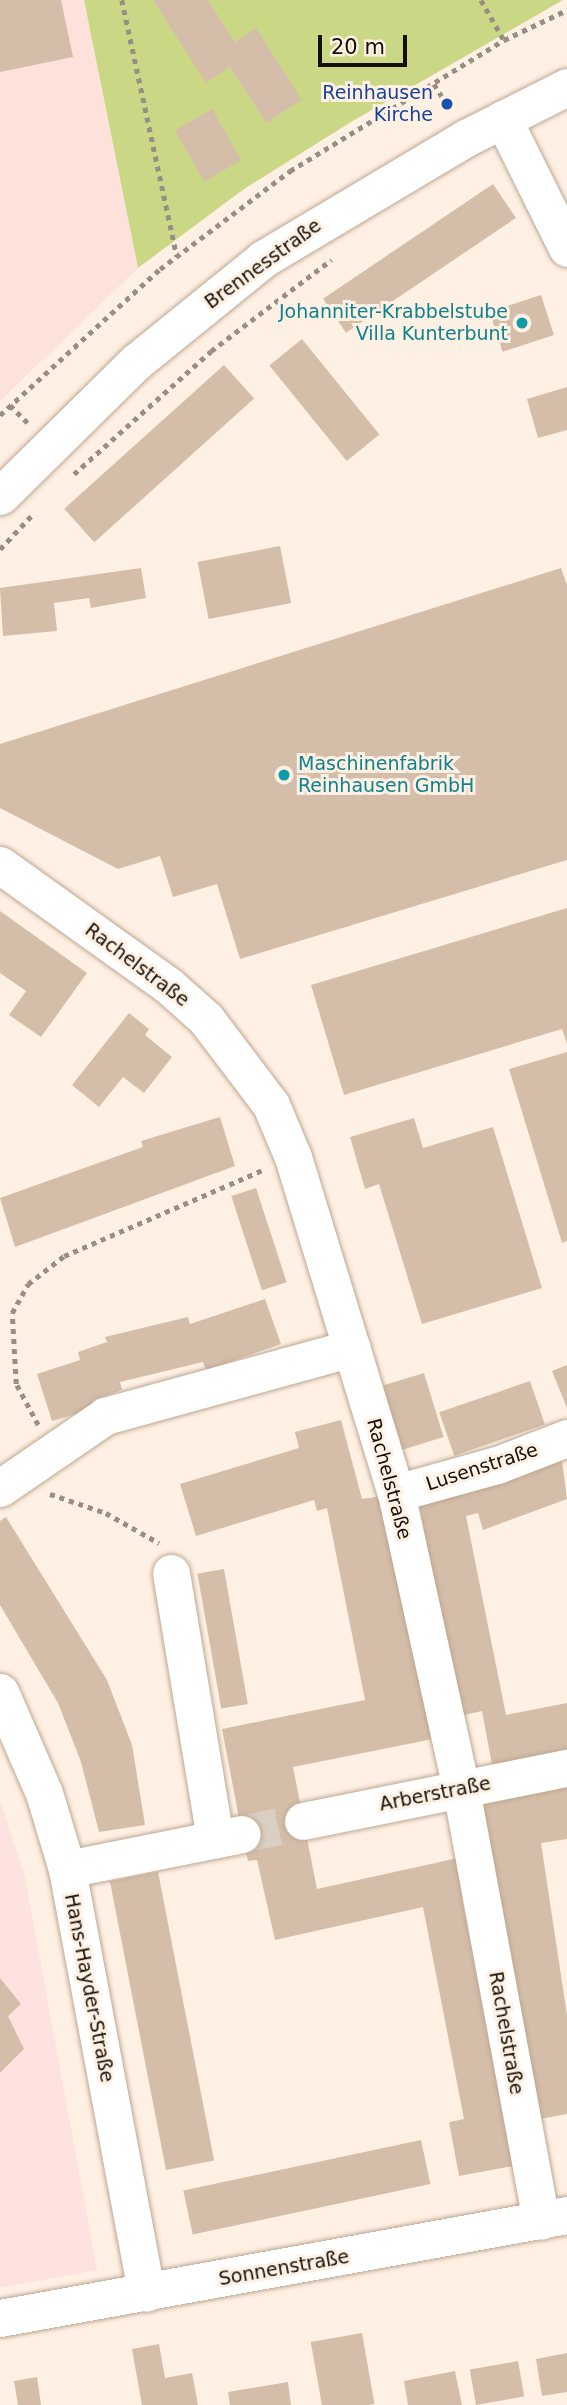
<!DOCTYPE html>
<meta charset="utf-8">
<style>
body{margin:0}
#map{position:relative;width:567px;height:2405px;overflow:hidden;background:#fef0e3;font-family:"DejaVu Sans",sans-serif}
div>[style]{position:absolute}
.commercial>*{inset:0;background:#fde2e0}
.education>*{inset:0;background:#fce2db}
.green>*{inset:0;background:#cad886}
.building>*{inset:0;background:#d5bea9;transform-origin:0 0}
.minor-tunnel>*{height:37px;margin-top:-18.5px;transform-origin:0;background:repeating-linear-gradient(90deg,#dbcec2 0 37px,transparent 0 55px)}
.path>*{height:4.5px;margin-top:-2.25px;transform-origin:0;background:repeating-linear-gradient(90deg,#988e83 0 5px,transparent 0 10px)}
.roads{filter:drop-shadow(0 0 2px #bda792) drop-shadow(0 0 2px #bda792)}
.minor>*{height:37px;margin:-18.5px;padding:0 18.5px;transform-origin:18.5px;border-radius:18.5px;background:#fff}
.dots>*{width:19px;height:19px;translate:-50% -50%;box-sizing:border-box;border:4px solid #fef0e3;border-radius:50%}
span{translate:-50% -50%;white-space:nowrap;text-align:center;line-height:1.15;-webkit-text-stroke:6px #fef0e3;paint-order:stroke}
.transit-label{font-size:19px;color:#164399}
.right{translate:-100% -50%;text-align:right}
.street-label{font-size:19px;color:#160f07}
.culture-label{font-size:19px;color:#0d838f}
.left{translate:0 -50%;text-align:left}
.scale{position:absolute;left:318px;top:35px;width:89px;height:32px;box-sizing:border-box;border:4px solid #160f07;border-top:0;padding-left:9px;font-size:21px;line-height:24px;white-space:nowrap;color:#160f07;-webkit-text-stroke:5px #fef0e3;paint-order:stroke}
</style>
<div id="map">
<div class="commercial">
<div style="clip-path:polygon(0 1800px,25px 1877px,97px 2270px,0 2288px)"></div>
</div>
<div class="education">
<div style="clip-path:polygon(0 0,84px 0,138px 268px,0 401px)"></div>
</div>
<div class="green">
<div style="clip-path:polygon(84px 0,563px 0,351px 122px,244px 189px,138px 268px)"></div>
</div>
<div class="building">
<div style="clip-path:polygon(0 0,61px 0,73px 57px,0 72px)"></div>
<div style="clip-path:polygon(153px 0,208px 0,235px 42px,256px 28px,302px 100px,266px 123px,230px 67px,206px 83px)"></div>
<div style="left:212px;top:109px;width:59px;height:43px;rotate:60deg"></div>
<div style="left:493px;top:184px;width:41px;height:205px;rotate:56deg"></div>
<div style="left:541px;top:295px;width:42px;height:54px;rotate:72deg"></div>
<div style="left:302px;top:339px;width:123px;height:42px;rotate:51deg"></div>
<div style="left:224px;top:365px;width:45px;height:215px;rotate:48deg"></div>
<div style="clip-path:polygon(567px 387px,567px 430px,538px 438px,527px 399px)"></div>
<div style="left:280px;top:546px;width:58px;height:84px;rotate:79deg"></div>
<div style="clip-path:polygon(141px 568px,146px 598px,91px 608px,89px 598px,54px 603px,57px 631px,3px 636px,0 588px)"></div>
<div style="clip-path:polygon(561px 568px,567px 585px,567px 860px,240px 959px,217px 884px,173px 897px,160px 856px,118px 869px,0 808px,0 744px)"></div>
<div style="clip-path:polygon(567px 908px,567px 1044px,562px 1029px,344px 1095px,311px 985px)"></div>
<div style="clip-path:polygon(0 911px,87px 973px,41px 1037px,9px 1015px,26px 991px,0 973px)"></div>
<div style="clip-path:polygon(129px 1013px,149px 1029px,145px 1035px,172px 1057px,144px 1093px,123px 1077px,99px 1107px,72px 1085px)"></div>
<div style="clip-path:polygon(567px 1052px,567px 1241px,562px 1243px,509px 1069px)"></div>
<div style="clip-path:polygon(220px 1117px,235px 1166px,15px 1247px,0 1198px,143px 1147px,141px 1141px)"></div>
<div style="clip-path:polygon(414px 1118px,423px 1148px,493px 1127px,542px 1288px,422px 1324px,379px 1184px,365px 1189px,350px 1137px)"></div>
<div style="left:256px;top:1188px;width:99px;height:26px;rotate:72deg"></div>
<div style="clip-path:polygon(265px 1299px,281px 1344px,206px 1370px,203px 1362px,120px 1382px,122px 1390px,93px 1400px,96px 1408px,52px 1421px,37px 1374px,80px 1360px,78px 1352px,107px 1342px,105px 1337px,188px 1317px,190px 1324px)"></div>
<div style="clip-path:polygon(567px 1365px,567px 1408px,552px 1371px)"></div>
<div style="left:424px;top:1373px;width:67px;height:43px;rotate:73deg"></div>
<div style="left:530px;top:1381px;width:46px;height:96px;rotate:71deg"></div>
<div style="clip-path:polygon(341px 1420px,362px 1499px,383px 1496px,443px 1737px,293px 1767px,317px 1889px,467px 1856px,476px 1896px,462px 1899px,513px 2166px,459px 2176px,449px 2122px,464px 2119px,423px 1907px,275px 1940px,257px 1860px,248px 1861px,242px 1834px,222px 1729px,365px 1700px,327px 1508px,317px 1511px,314px 1500px,196px 1536px,180px 1484px,299px 1448px,295px 1432px)"></div>
<div style="clip-path:polygon(561px 1453px,567px 1499px,483px 1530px,478px 1513px,466px 1516px,506px 1715px,567px 1703px,567px 1750px,492px 1765px,482px 1711px,460px 1716px,418px 1498px)"></div>
<div style="clip-path:polygon(6px 1517px,107px 1680px,132px 1745px,145px 1825px,99px 1832px,81px 1762px,58px 1703px,0 1605px,0 1521px)"></div>
<div style="left:224px;top:1569px;width:137px;height:27px;rotate:80deg"></div>
<div style="clip-path:polygon(567px 1785px,567px 1839px,541px 1843px,567px 2015px,567px 2114px,540px 2119px,480px 1800px)"></div>
<div style="left:158px;top:1872px;width:294px;height:49px;rotate:79deg"></div>
<div style="clip-path:polygon(0 1978px,21px 2004px,8px 2016px,24px 2049px,0 2073px)"></div>
<div style="left:421px;top:2140px;width:45px;height:243px;rotate:78deg"></div>
<div style="left:362px;top:2333px;width:72px;height:52px;rotate:80deg"></div>
<div style="clip-path:polygon(159px 2344px,165px 2378px,192px 2373px,198px 2405px,142px 2405px,132px 2349px)"></div>
<div style="clip-path:polygon(567px 2353px,567px 2392px,542px 2396px,536px 2359px)"></div>
<div style="left:518px;top:2361px;width:36px;height:49px;rotate:80deg"></div>
<div style="clip-path:polygon(455px 2371px,462px 2405px,408px 2405px,404px 2381px)"></div>
<div style="clip-path:polygon(37px 2377px,41px 2405px,18px 2405px,14px 2381px)"></div>
<div style="clip-path:polygon(288px 2382px,291px 2405px,230px 2405px,228px 2392px)"></div>
</div>
<div class="minor-tunnel">
<div style="left:242px;top:1834px;width:62px;rotate:-12deg"></div>
</div>
<div class="path">
<div style="left:122px;top:0;width:262px;rotate:77.9deg"></div>
<div style="left:481px;top:0;width:46px;rotate:60.1deg"></div>
<div style="left:434px;top:84px;width:24px;rotate:57deg"></div>
<div style="left:10px;top:405px;width:27px;rotate:45deg"></div>
<div style="left:0;top:415px;width:217px;rotate:-42.4deg"></div>
<div style="left:160px;top:269px;width:163px;rotate:-37deg"></div>
<div style="left:290px;top:171px;width:251px;rotate:-31.5deg"></div>
<div style="left:504px;top:40px;width:70px;rotate:-25.5deg"></div>
<div style="left:74px;top:474px;width:184px;rotate:-41.9deg"></div>
<div style="left:211px;top:351px;width:151px;rotate:-37.2deg"></div>
<div style="left:0;top:549px;width:48px;rotate:-46.7deg"></div>
<div style="left:38px;top:1425px;width:47px;rotate:-118.2deg"></div>
<div style="left:16px;top:1384px;width:71px;rotate:-93.2deg"></div>
<div style="left:12px;top:1313px;width:33px;rotate:-61deg"></div>
<div style="left:28px;top:1284px;width:46px;rotate:-37.9deg"></div>
<div style="left:64px;top:1256px;width:217px;rotate:-23.4deg"></div>
<div style="left:50px;top:1494px;width:59px;rotate:18.7deg"></div>
<div style="left:106px;top:1513px;width:61px;rotate:29.5deg"></div>
</div>
<div class="roads">
<div class="minor">
<div style="left:503px;top:119px;width:144px;rotate:63.6deg"></div>
<div style="left:0;top:496px;width:191px;rotate:-44.6deg"></div>
<div style="left:136px;top:362px;width:164px;rotate:-39deg"></div>
<div style="left:263px;top:259px;width:236px;rotate:-30.8deg"></div>
<div style="left:466px;top:138px;width:113px;rotate:-26.8deg"></div>
<div style="left:0;top:865px;width:208px;rotate:35.6deg"></div>
<div style="left:169px;top:986px;width:50px;rotate:41.7deg"></div>
<div style="left:206px;top:1019px;width:108px;rotate:52.9deg"></div>
<div style="left:271px;top:1105px;width:56px;rotate:67.1deg"></div>
<div style="left:293px;top:1157px;width:351px;rotate:73deg"></div>
<div style="left:396px;top:1493px;width:303px;rotate:77.6deg"></div>
<div style="left:461px;top:1789px;width:439px;rotate:79.5deg"></div>
<div style="left:0;top:1488px;width:127px;rotate:-34.4deg"></div>
<div style="left:105px;top:1416px;width:256px;rotate:-15.4deg"></div>
<div style="left:396px;top:1493px;width:105px;rotate:-15.5deg"></div>
<div style="left:497px;top:1465px;width:75px;rotate:-21.1deg"></div>
<div style="left:171px;top:1573px;width:270px;rotate:80.6deg"></div>
<div style="left:0;top:1692px;width:110px;rotate:66.5deg"></div>
<div style="left:44px;top:1793px;width:79px;rotate:73.2deg"></div>
<div style="left:67px;top:1869px;width:431px;rotate:79.4deg"></div>
<div style="left:303px;top:1821px;width:269px;rotate:-11.4deg"></div>
<div style="left:67px;top:1869px;width:178px;rotate:-11.3deg"></div>
<div style="left:0;top:2318px;width:576px;rotate:-10.3deg"></div>
</div>
</div>
<div class="dots">
<div style="left:447px;top:104px;background:#1a4fb4"></div>
<div style="left:522px;top:323px;background:#0f9aa8"></div>
<div style="left:284px;top:775px;background:#0f9aa8"></div>
</div>
<div class="transit-label">
<span class="right" style="left:433px;top:104px">Reinhausen<br>Kirche</span>
</div>
<div class="street-label">
<span style="left:263px;top:264px;rotate:-36deg">Brennesstraße</span>
<span style="left:137px;top:965px;rotate:37deg">Rachelstraße</span>
<span style="left:482px;top:1467px;rotate:-18deg">Lusenstraße</span>
<span style="left:389px;top:1479px;rotate:75deg">Rachelstraße</span>
<span style="left:435px;top:1794px;rotate:-11deg">Arberstraße</span>
<span style="left:89px;top:1988px;rotate:79deg">Hans-Hayder-Straße</span>
<span style="left:506px;top:2033px;rotate:80deg">Rachelstraße</span>
<span style="left:284px;top:2268px;rotate:-10deg">Sonnenstraße</span>
</div>
<div class="culture-label">
<span class="right" style="left:508px;top:323px">Johanniter-Krabbelstube<br>Villa Kunterbunt</span>
<span class="left" style="left:298px;top:775px">Maschinenfabrik<br>Reinhausen GmbH</span>
</div>
<div class="scale">20 m</div>
</div>
